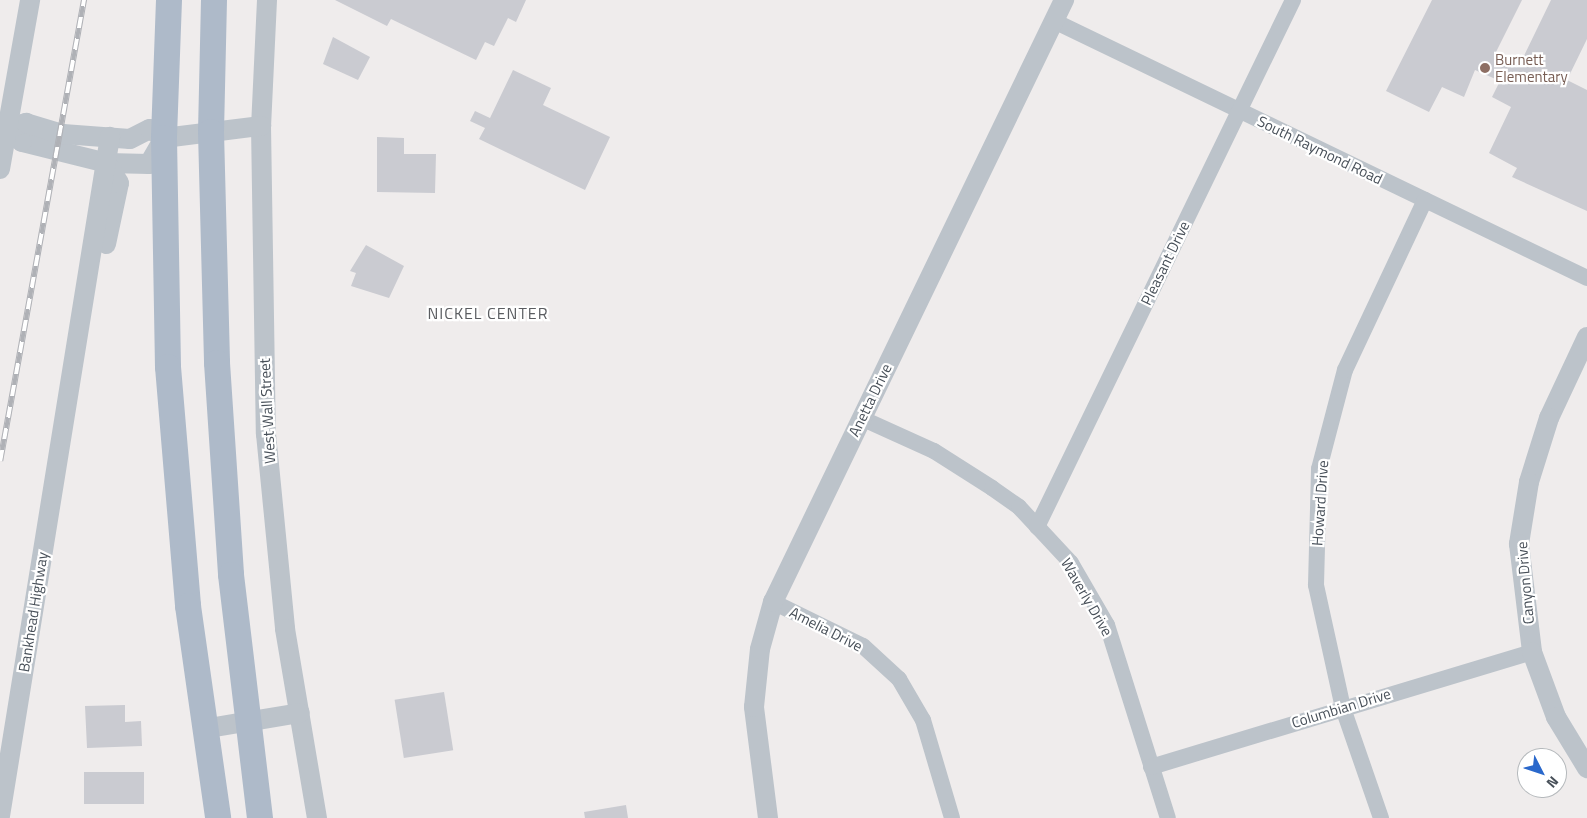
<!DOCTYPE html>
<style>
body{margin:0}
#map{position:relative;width:1587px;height:818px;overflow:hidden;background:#efecec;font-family:"Titillium Web",sans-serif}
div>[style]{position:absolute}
.building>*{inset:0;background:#cacbd1;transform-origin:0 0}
.minor>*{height:16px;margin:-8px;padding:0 8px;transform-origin:8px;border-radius:8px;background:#bcc3ca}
.tertiary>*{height:20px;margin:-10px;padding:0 10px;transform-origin:10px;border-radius:10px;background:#bcc3ca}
.primary>*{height:26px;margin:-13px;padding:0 13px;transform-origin:13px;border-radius:13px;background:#aebac9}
.rail>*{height:5.5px;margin-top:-2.75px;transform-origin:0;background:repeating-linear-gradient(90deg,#fff 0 11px,#afb1b6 0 22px);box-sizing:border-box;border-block:1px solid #afb1b6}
.dots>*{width:14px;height:14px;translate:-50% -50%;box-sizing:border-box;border:2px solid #fff;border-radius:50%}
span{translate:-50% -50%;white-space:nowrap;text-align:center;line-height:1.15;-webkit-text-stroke:4.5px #fff;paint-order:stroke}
.education-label{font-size:15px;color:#785e54}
.left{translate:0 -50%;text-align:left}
.street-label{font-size:15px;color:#474f58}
.neighbourhood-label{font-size:16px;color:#5a5c60;letter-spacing:1px}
.north{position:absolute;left:1517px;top:748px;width:50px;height:50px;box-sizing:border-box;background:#fff;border:1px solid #b5b9bc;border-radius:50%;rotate:131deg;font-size:14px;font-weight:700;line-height:20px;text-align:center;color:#474f58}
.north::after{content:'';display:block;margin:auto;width:18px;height:22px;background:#2a68cb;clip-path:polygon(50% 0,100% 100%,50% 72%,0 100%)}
</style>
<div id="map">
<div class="building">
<div style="clip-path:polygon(335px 0,526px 0,516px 22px,508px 18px,494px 46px,485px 42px,476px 60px,391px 19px,387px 26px)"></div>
<div style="clip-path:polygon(1432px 0,1522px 0,1496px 52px,1521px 62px,1551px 0,1587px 0,1587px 39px,1567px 80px,1587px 90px,1587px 211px,1512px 177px,1517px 168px,1489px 153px,1511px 107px,1492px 97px,1500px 81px,1475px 70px,1464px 97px,1442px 87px,1429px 112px,1386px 91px)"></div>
<div style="clip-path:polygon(333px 37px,370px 57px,358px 80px,323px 64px)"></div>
<div style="clip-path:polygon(513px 70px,551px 88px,543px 105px,610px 137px,585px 190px,479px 139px,485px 128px,470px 121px,475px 111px,490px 118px)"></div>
<div style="clip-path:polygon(377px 137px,404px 138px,404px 154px,436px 154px,435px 193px,377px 192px)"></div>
<div style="clip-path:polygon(366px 245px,404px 266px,389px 298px,351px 286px,356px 273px,350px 271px)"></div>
<div style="left:444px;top:692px;width:59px;height:50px;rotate:81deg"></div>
<div style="clip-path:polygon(125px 705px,125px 722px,141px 721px,142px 746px,87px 748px,85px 706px)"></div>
<div style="left:84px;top:772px;width:60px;height:32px"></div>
<div style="clip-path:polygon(626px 805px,628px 818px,585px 818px,584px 812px)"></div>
</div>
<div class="minor">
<div style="left:1054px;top:21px;width:592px;rotate:25.74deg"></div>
<div style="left:861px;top:418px;width:80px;rotate:24.3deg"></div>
<div style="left:934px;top:451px;width:69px;rotate:32.5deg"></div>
<div style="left:992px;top:488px;width:33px;rotate:35deg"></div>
<div style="left:1019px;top:507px;width:76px;rotate:47.1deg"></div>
<div style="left:1071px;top:563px;width:72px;rotate:59.9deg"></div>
<div style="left:1107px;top:625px;width:202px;rotate:72.5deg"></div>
<div style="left:1037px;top:527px;width:586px;rotate:-64.09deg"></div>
<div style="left:773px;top:602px;width:100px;rotate:26.1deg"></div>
<div style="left:863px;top:646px;width:49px;rotate:42.5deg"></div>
<div style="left:899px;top:679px;width:48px;rotate:59.7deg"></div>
<div style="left:923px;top:720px;width:102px;rotate:73.5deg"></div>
<div style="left:1151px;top:767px;width:398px;rotate:-16.8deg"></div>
<div style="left:1381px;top:818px;width:116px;rotate:-109.1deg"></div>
<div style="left:1343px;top:708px;width:126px;rotate:-102.4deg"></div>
<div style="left:1316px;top:585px;width:116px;rotate:-88.5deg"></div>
<div style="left:1319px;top:469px;width:102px;rotate:-75.3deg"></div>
<div style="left:1345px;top:370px;width:188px;rotate:-64.8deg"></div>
</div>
<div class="tertiary">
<div style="left:267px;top:0;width:126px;rotate:92.7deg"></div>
<div style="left:261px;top:126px;width:308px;rotate:89.1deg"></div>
<div style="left:266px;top:434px;width:196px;rotate:84.4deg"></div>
<div style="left:285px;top:629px;width:192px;rotate:80.4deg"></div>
<div style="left:164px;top:138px;width:30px;rotate:120deg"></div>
<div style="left:149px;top:164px;width:42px;rotate:-178.6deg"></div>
<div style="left:107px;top:163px;width:88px;rotate:-166.1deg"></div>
<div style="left:22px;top:142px;width:20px;rotate:-135deg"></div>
<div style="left:8px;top:128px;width:19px;rotate:-16deg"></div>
<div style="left:26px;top:123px;width:39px;rotate:17deg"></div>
<div style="left:63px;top:134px;width:67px;rotate:4.3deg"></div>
<div style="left:130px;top:139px;width:22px;rotate:-27deg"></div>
<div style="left:150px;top:129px;width:17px;rotate:33deg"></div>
<div style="left:164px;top:138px;width:98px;rotate:-7.1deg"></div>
<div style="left:0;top:169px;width:172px;rotate:-79.9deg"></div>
<div style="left:106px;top:244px;width:62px;rotate:-78deg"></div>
<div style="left:119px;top:183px;width:23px;rotate:-121deg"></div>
<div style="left:1587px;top:337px;width:89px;rotate:115.1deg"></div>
<div style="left:1549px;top:418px;width:67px;rotate:107.4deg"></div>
<div style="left:1529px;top:482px;width:63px;rotate:99.2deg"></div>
<div style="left:1519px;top:544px;width:109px;rotate:83.1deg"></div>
<div style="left:1532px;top:652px;width:69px;rotate:69.7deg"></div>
<div style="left:1556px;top:717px;width:60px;rotate:58.7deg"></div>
<div style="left:203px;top:729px;width:98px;rotate:-9.4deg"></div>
<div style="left:0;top:816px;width:688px;rotate:-80.8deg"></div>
<div style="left:768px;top:818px;width:112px;rotate:-97.2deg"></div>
<div style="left:754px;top:707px;width:58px;rotate:-84.1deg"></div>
<div style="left:760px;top:649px;width:49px;rotate:-74.5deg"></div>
<div style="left:773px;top:602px;width:669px;rotate:-64.2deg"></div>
</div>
<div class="primary">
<div style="left:169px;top:0;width:138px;rotate:92.1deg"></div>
<div style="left:164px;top:138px;width:229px;rotate:89deg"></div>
<div style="left:168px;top:367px;width:240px;rotate:85.2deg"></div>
<div style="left:188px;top:606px;width:214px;rotate:81.9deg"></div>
<div style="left:214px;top:0;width:132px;rotate:91.3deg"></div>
<div style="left:211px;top:132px;width:231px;rotate:88.5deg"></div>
<div style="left:217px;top:363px;width:212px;rotate:86.2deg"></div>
<div style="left:231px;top:575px;width:245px;rotate:83.2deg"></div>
</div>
<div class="rail">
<div style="left:0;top:461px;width:469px;rotate:-79.7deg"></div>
</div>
<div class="dots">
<div style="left:1485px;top:68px;background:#8d6e63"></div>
</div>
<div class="education-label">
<span class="left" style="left:1495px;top:68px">Burnett<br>Elementary</span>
</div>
<div class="street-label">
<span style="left:1320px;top:150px;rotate:26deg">South Raymond Road</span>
<span style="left:1165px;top:263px;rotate:-64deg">Pleasant Drive</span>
<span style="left:870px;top:400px;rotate:-64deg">Anetta Drive</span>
<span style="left:267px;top:411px;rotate:-93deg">West Wall Street</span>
<span style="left:1320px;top:503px;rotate:-86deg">Howard Drive</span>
<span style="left:1525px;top:583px;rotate:-95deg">Canyon Drive</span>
<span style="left:1087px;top:597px;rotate:60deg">Waverly Drive</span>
<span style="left:33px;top:612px;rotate:-81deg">Bankhead Highway</span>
<span style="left:826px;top:629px;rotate:27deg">Amelia Drive</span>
<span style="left:1341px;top:708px;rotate:-17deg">Columbian Drive</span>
</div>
<div class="neighbourhood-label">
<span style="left:488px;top:313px">NICKEL CENTER</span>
</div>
<div class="north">N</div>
</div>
